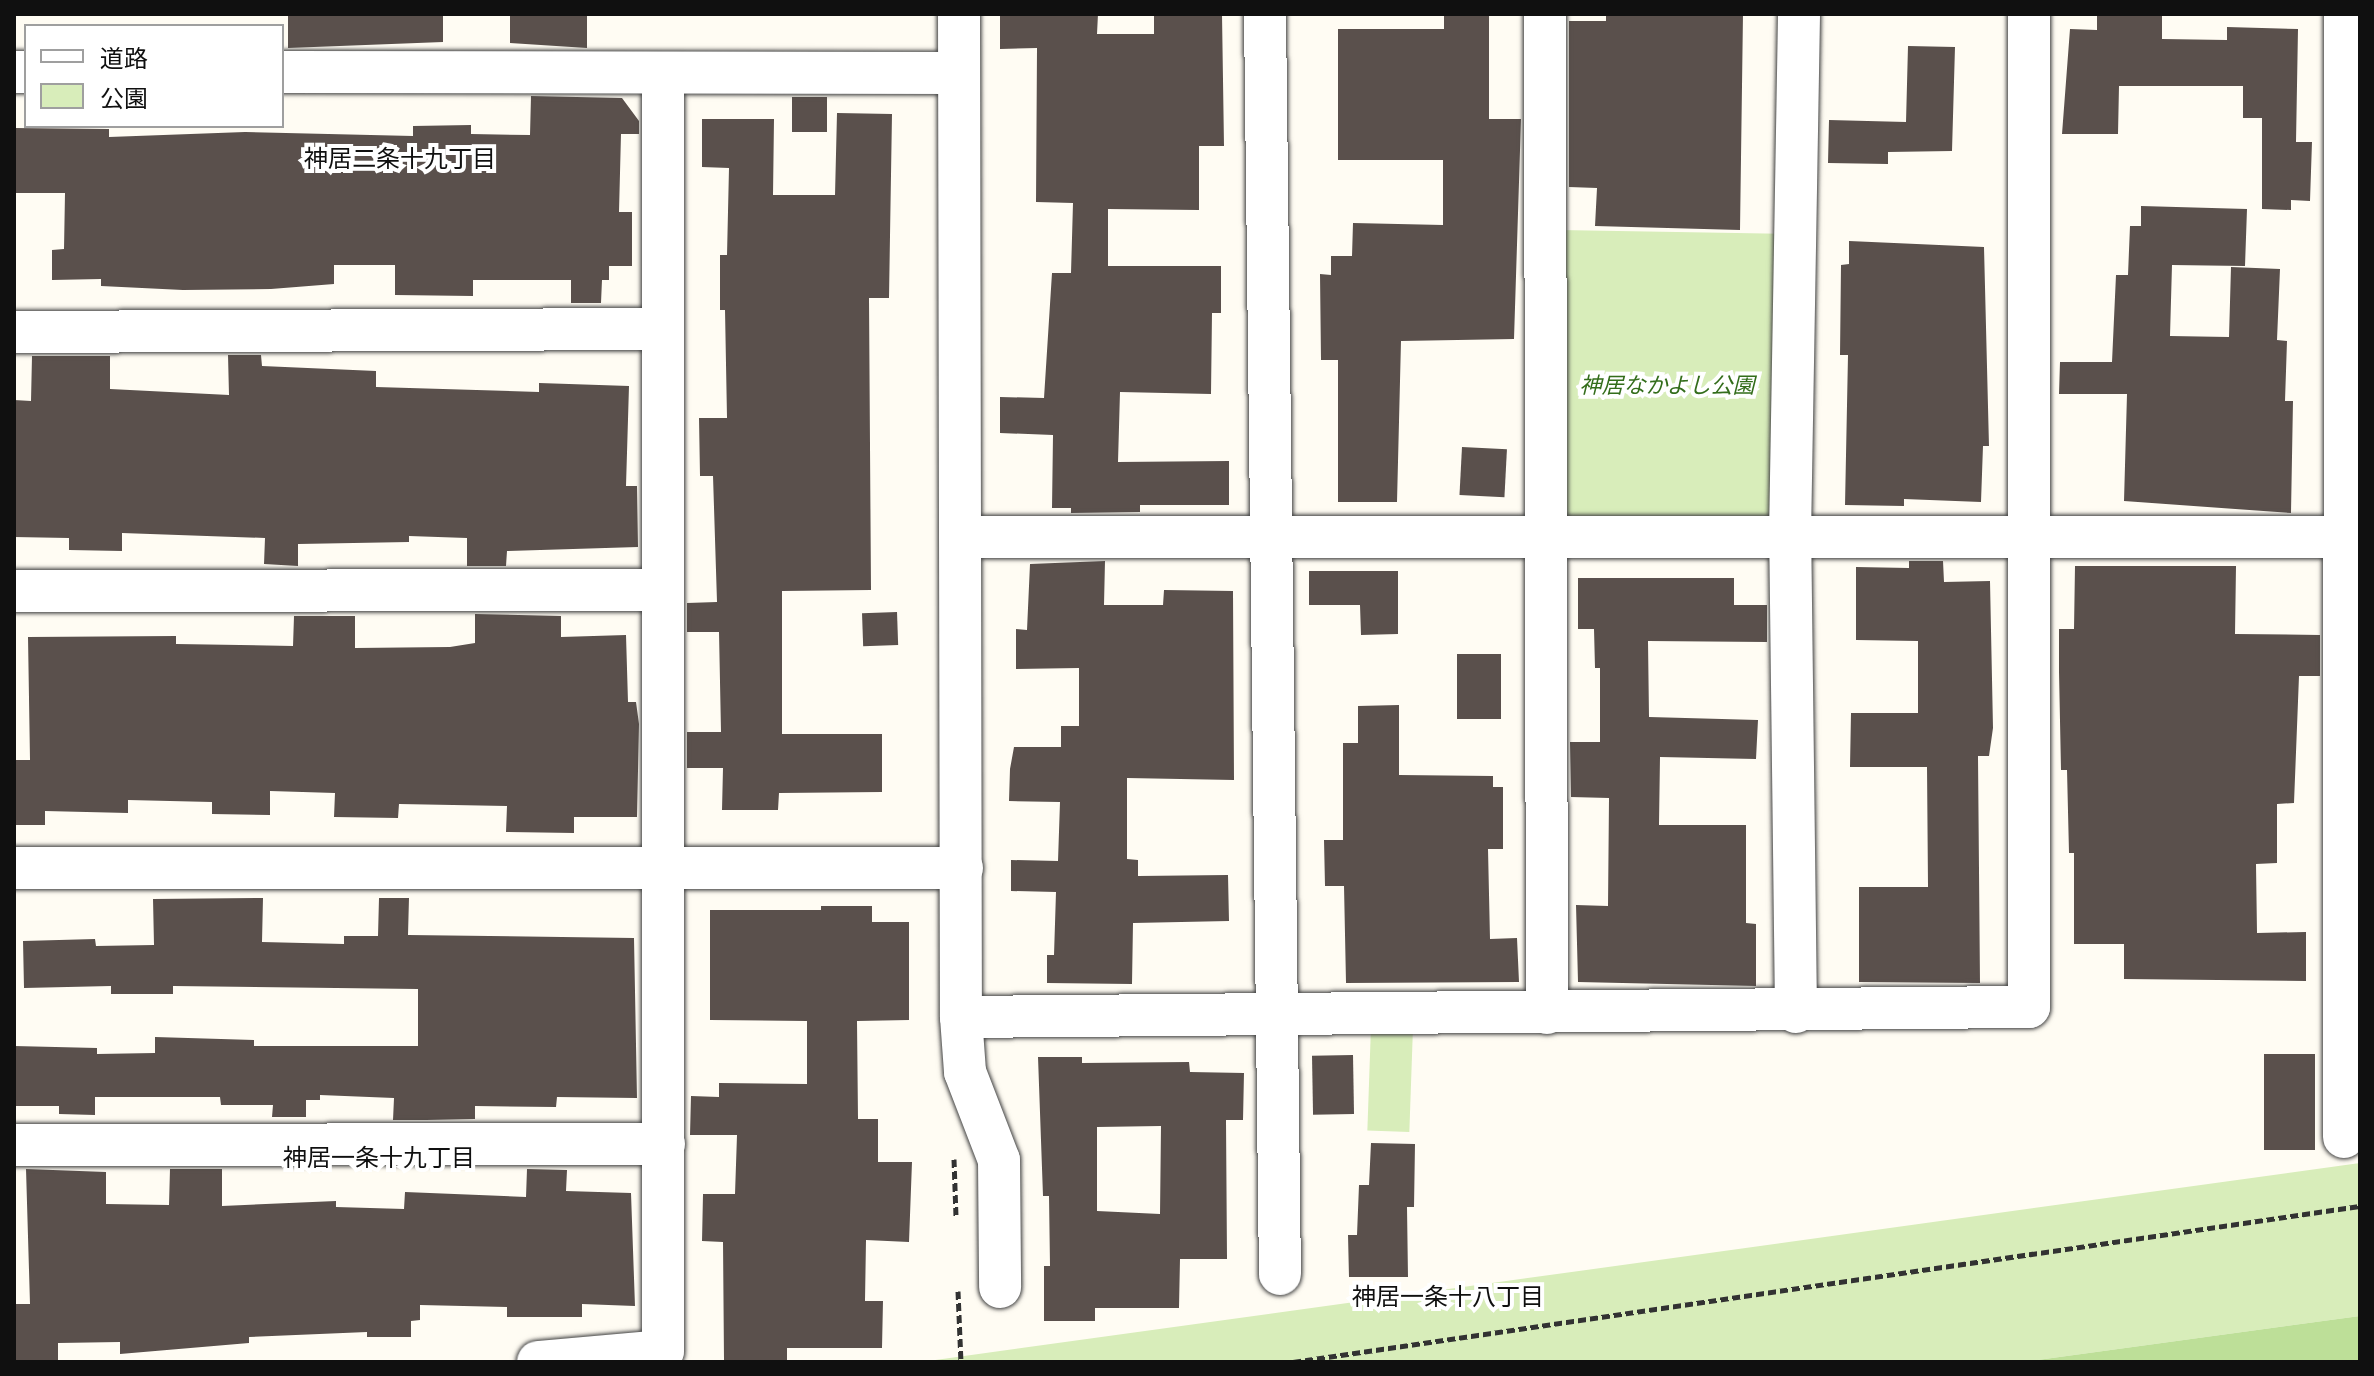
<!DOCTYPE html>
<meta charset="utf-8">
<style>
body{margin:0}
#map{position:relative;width:2374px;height:1376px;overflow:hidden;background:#fffcf3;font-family:"Crimson Pro","Noto Sans JP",serif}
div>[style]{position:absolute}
.green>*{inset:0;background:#d8edba;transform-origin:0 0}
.forest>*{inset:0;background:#bddf98}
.building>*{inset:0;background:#5a504c;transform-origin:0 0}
.path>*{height:5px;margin-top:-2.5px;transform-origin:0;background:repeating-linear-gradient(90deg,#323232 0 8px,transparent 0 12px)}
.roads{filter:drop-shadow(0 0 2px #434343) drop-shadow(0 0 2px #434343)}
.street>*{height:42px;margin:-21px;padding:0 21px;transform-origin:21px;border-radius:21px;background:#fff}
span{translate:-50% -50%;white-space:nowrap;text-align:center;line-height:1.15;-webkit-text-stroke:8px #fff;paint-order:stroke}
.park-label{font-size:22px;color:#336d1b;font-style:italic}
.neighbourhood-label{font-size:24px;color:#101010}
.frame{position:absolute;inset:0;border:16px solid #101010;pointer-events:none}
.legend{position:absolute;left:24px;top:24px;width:260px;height:104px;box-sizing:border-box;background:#fff;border:2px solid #9f9f9f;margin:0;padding:10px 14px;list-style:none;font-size:24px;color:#101010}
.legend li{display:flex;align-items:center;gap:16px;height:40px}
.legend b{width:40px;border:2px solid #9f9f9f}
</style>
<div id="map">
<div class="green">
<div style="left:1793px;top:234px;width:302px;height:249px;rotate:91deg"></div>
<div style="left:1413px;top:1027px;width:105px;height:42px;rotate:92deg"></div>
<div style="clip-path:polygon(2360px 1163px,2360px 1316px,2022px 1362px,921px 1362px)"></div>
</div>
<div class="forest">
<div style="clip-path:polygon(2360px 1316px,2360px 1362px,2022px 1362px)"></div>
</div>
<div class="building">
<div style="clip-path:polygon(288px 14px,443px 14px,443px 42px,288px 48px)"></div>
<div style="clip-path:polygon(510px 14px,587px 14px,587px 48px,510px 43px)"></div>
<div style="clip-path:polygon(1000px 14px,1098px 14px,1097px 34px,1154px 34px,1154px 14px,1222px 14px,1224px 146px,1199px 146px,1199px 210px,1108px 209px,1108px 266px,1221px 266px,1221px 313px,1212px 313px,1211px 394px,1120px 392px,1118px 462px,1229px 461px,1229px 505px,1140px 505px,1140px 512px,1071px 513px,1071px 508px,1052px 508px,1053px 435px,1000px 433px,1000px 397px,1044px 398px,1052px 273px,1071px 273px,1073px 203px,1036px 202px,1037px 48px,1000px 49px)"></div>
<div style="clip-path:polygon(1444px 14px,1489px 14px,1489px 119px,1521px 119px,1514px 339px,1401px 341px,1397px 502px,1338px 502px,1338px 360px,1321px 360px,1320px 274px,1331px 275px,1331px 256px,1352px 256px,1353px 223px,1443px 225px,1443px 160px,1338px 160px,1338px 29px,1444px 29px)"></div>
<div style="clip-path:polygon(1606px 14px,1743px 14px,1740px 230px,1595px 226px,1597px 188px,1569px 187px,1569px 21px,1606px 21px)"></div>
<div style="clip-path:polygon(2097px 14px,2162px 14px,2162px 39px,2227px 40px,2227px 27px,2298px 29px,2296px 142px,2312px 142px,2310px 201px,2291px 200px,2291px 210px,2262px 209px,2262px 118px,2243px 118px,2243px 86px,2119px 86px,2118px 134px,2062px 134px,2070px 29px,2097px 30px)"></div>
<div style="clip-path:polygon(1908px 46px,1955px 47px,1952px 151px,1888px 152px,1888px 164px,1828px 163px,1829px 120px,1906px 122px)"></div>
<div style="clip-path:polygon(531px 96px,622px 98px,639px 121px,639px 134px,621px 134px,619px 212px,632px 212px,632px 266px,609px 266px,609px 280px,602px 280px,601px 303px,571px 303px,571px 280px,473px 280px,473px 296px,395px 295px,395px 265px,334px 265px,334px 284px,271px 289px,183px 290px,101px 286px,101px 279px,52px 280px,52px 250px,64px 249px,65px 193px,14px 193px,14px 128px,109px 129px,109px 137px,245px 132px,413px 136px,413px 126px,471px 125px,471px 134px,530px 135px)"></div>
<div style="left:792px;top:97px;width:35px;height:35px"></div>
<div style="clip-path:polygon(837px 113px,892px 114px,889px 298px,869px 298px,871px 590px,782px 591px,782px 734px,882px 734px,882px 792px,779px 793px,778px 810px,722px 810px,723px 768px,687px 768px,687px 732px,721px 732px,719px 632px,687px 632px,687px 603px,717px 602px,713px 476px,700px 476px,699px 418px,727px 418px,725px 310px,720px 310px,720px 255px,727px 255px,729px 168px,702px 167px,702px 119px,774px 119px,773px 195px,835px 195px)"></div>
<div style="clip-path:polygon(2141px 206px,2247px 209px,2245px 266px,2172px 265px,2170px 336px,2229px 337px,2231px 267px,2280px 269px,2277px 340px,2287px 341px,2285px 401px,2293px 401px,2291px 513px,2124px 501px,2127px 394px,2059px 394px,2060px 362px,2112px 362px,2116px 275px,2128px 275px,2130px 226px,2141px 226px)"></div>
<div style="clip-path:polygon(1849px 241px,1984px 247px,1989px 446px,1983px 446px,1981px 502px,1904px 499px,1904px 506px,1845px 505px,1848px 355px,1840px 355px,1841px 265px,1849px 264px)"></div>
<div style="clip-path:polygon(228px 355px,261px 355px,262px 366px,376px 371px,376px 387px,539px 392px,539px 383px,629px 386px,626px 486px,637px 486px,638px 547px,507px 551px,506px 566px,467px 566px,467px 538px,409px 536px,409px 542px,298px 544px,298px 566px,264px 564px,265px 538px,122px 533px,122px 551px,69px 550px,69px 538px,14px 537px,14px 400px,31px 401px,32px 356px,110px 356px,110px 389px,229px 395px)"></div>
<div style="left:1462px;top:447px;width:45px;height:48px;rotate:3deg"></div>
<div style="clip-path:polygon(1105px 561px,1104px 605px,1163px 605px,1164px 590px,1233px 591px,1234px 780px,1127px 778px,1127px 859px,1138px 860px,1138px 876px,1228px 875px,1229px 921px,1133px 923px,1132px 984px,1047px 983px,1047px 955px,1054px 955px,1056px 892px,1011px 891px,1011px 860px,1058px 861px,1060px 802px,1009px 801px,1010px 769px,1014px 747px,1061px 747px,1061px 726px,1079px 726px,1079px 668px,1016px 669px,1016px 629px,1027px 630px,1030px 564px)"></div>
<div style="clip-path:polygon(1909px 561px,1943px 561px,1944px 582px,1990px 581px,1993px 728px,1989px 756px,1978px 756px,1980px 983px,1859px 982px,1859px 887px,1928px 887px,1927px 767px,1850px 767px,1851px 713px,1918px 713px,1918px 641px,1856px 640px,1856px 567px,1909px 568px)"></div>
<div style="clip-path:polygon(2075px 566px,2236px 566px,2235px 634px,2320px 635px,2320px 676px,2299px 676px,2294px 803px,2277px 804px,2277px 863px,2256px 864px,2257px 933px,2306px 932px,2306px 981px,2124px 979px,2124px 944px,2074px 944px,2074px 853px,2069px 853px,2067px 770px,2061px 770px,2059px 672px,2059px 629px,2074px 629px)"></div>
<div style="clip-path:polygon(1309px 571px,1398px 571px,1398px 634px,1361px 635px,1360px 605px,1309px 605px)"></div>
<div style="clip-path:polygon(1578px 578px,1734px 578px,1734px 605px,1767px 605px,1767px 642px,1648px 641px,1649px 717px,1758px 720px,1756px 759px,1660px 757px,1659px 825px,1746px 825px,1746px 923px,1756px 924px,1756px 986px,1578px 982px,1576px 905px,1608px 906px,1609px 798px,1571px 797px,1570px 742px,1600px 742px,1600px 668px,1595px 668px,1594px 629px,1578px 629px)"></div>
<div style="left:897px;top:612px;width:33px;height:35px;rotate:88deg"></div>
<div style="clip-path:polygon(475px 614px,561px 616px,561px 637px,626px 635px,628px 702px,636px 702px,639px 724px,637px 817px,574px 817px,574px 833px,506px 832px,507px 806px,399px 804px,398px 818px,334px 817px,335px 793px,270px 791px,270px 815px,212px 814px,212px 802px,128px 800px,128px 813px,45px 811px,45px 825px,14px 825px,14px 760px,30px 760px,28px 637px,176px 636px,176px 644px,293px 646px,294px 616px,355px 616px,355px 648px,450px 647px,475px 643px)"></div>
<div style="left:1457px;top:654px;width:44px;height:65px"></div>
<div style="clip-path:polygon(1399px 705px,1399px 775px,1493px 776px,1493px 787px,1503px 787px,1503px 849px,1488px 849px,1490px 939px,1517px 938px,1519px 982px,1346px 983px,1344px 886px,1325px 886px,1324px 840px,1343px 840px,1343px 743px,1358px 743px,1358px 706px)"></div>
<div style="clip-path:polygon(263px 898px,262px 942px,344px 944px,344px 936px,378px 936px,379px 898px,409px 898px,408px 935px,634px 938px,637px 1098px,557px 1097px,556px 1107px,475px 1106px,475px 1119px,426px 1120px,393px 1120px,394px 1098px,320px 1095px,320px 1100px,306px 1100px,306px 1117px,272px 1117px,273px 1105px,221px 1105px,220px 1097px,95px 1097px,95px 1115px,59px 1114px,59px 1106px,14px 1106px,14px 1046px,97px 1048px,97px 1054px,155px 1053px,155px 1037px,254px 1040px,254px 1046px,418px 1046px,418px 989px,173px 986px,173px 994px,111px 994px,111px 986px,24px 988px,23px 941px,95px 939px,96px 946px,154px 945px,153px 899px)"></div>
<div style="clip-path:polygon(821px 906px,872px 906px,872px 922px,909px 922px,909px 1020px,857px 1021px,858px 1119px,878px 1119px,878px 1162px,912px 1162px,909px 1242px,866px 1240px,865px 1301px,883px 1301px,882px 1348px,787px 1348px,787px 1362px,724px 1361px,723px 1242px,702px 1241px,703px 1194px,735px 1194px,737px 1135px,690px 1135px,691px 1096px,719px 1097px,719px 1083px,807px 1084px,807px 1021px,710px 1020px,710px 910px,821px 910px)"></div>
<div style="left:2264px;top:1054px;width:51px;height:96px"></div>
<div style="left:1353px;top:1055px;width:59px;height:41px;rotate:89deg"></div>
<div style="clip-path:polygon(evenodd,1038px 1057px,1082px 1057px,1082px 1063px,1189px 1062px,1190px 1072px,1244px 1073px,1243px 1120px,1226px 1120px,1227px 1259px,1180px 1259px,1179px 1308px,1095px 1308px,1095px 1321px,1044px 1321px,1044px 1266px,1050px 1266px,1049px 1196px,1043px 1196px,1038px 1057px,1161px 1126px,1160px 1214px,1097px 1211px,1097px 1127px,1161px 1126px)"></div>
<div style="clip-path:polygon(1371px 1143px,1415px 1144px,1414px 1207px,1407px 1207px,1408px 1277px,1349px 1277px,1348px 1235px,1357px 1235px,1359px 1185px,1369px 1185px)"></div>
<div style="clip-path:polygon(26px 1169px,106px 1172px,106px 1204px,169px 1205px,170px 1169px,222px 1169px,222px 1206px,336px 1201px,336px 1207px,404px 1209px,405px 1192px,526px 1197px,527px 1169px,567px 1170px,566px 1191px,631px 1193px,635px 1306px,582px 1304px,582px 1317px,507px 1317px,507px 1307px,420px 1305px,420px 1320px,411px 1321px,411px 1337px,367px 1337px,367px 1332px,249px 1337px,249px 1343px,120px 1354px,120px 1342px,58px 1343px,58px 1362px,14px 1362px,14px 1304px,30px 1304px)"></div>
</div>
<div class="path">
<div style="left:954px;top:1159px;width:58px;rotate:88deg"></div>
<div style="left:958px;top:1291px;width:71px;rotate:87.6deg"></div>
<div style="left:1293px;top:1362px;width:1078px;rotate:-8.32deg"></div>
</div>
<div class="roads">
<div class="street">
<div style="left:959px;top:14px;width:1003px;rotate:89.89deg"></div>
<div style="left:961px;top:1017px;width:55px;rotate:85.8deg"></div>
<div style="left:965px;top:1072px;width:94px;rotate:68.9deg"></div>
<div style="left:999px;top:1160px;width:127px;rotate:89.5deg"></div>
<div style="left:1265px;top:14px;width:1260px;rotate:89.32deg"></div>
<div style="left:1545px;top:14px;width:999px;rotate:89.89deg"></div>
<div style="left:14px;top:72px;width:12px"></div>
<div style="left:282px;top:72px;width:677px;rotate:0.08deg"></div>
<div style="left:14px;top:332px;width:647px;rotate:-0.27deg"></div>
<div style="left:962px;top:537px;width:1383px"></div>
<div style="left:14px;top:591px;width:649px;rotate:-0.09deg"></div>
<div style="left:14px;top:868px;width:948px"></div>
<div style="left:1796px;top:1012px;width:476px;rotate:-90.7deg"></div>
<div style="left:1790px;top:536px;width:522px;rotate:-89.01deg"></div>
<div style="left:961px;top:1017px;width:1068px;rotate:-0.54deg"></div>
<div style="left:2029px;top:1007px;width:993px;rotate:-90deg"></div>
<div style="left:2344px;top:1137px;width:1123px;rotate:-89.95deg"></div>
<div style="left:14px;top:1145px;width:650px;rotate:-0.09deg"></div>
<div style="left:538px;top:1362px;width:125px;rotate:-5deg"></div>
<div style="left:663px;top:1351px;width:1278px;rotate:-90deg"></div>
</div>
</div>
<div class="park-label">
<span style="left:1667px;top:386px">神居なかよし公園</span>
</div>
<div class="neighbourhood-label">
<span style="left:400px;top:159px">神居二条十九丁目</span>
<span style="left:379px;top:1158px">神居一条十九丁目</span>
<span style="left:1448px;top:1297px">神居一条十八丁目</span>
</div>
<div class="frame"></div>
<ul class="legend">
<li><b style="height:10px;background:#fff"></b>道路</li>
<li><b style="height:22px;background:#d8edba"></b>公園</li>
</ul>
</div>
